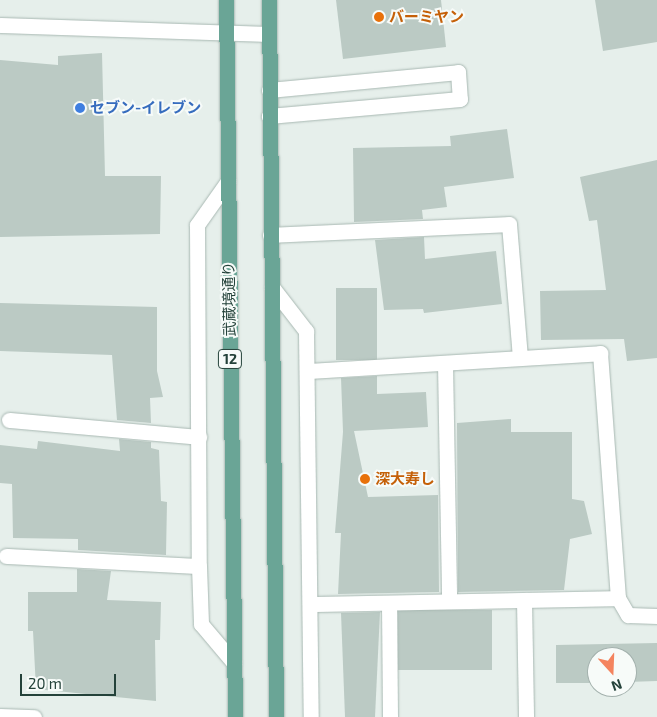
<!DOCTYPE html>
<meta charset="utf-8">
<style>
body{margin:0}
#map{position:relative;width:657px;height:717px;overflow:hidden;background:#e6efeb;font-family:"Exo 2","Noto Sans JP",sans-serif}
div>[style]{position:absolute}
.building>*{inset:0;background:#bbcac4;transform-origin:0 0}
.roads{filter:drop-shadow(0 0 1px #a8b8b2) drop-shadow(0 0 1px #a8b8b2)}
.minor>*{height:15px;margin:-7.5px;padding:0 7.5px;transform-origin:7.5px;border-radius:7.5px;background:#fff}
.major>*{height:15px;margin:-7.5px;padding:0 7.5px;transform-origin:7.5px;border-radius:7.5px;background:#6aa596}
.dots>*{width:14px;height:14px;translate:-50% -50%;box-sizing:border-box;border:2px solid #f7fbf9;border-radius:50%}
span{translate:-50% -50%;white-space:nowrap;text-align:center;line-height:1.15;-webkit-text-stroke:4px #f7fbf9;paint-order:stroke}
.shield-label span{padding:1px 4px;background:#f7fbf9;border:1px solid;border-radius:4px;-webkit-text-stroke-width:0}
.shield-label{font-size:14px;color:#24423a;font-weight:700}
.food-label{font-size:15px;color:#c56008;font-weight:700}
.left{translate:0 -50%;text-align:left}
.shop-label{font-size:15px;color:#366cbe;font-weight:700}
.street-label{font-size:15px;color:#24423a}
.north{position:absolute;left:587px;top:647px;width:50px;height:50px;box-sizing:border-box;background:#f7fbf9;border:1px solid #a3b1ad;border-radius:50%;rotate:160deg;font-size:14px;font-weight:700;line-height:20px;text-align:center;color:#24423a}
.north::after{content:'';display:block;margin:auto;width:18px;height:22px;background:#f4845f;clip-path:polygon(50% 0,100% 100%,50% 72%,0 100%)}
.scale{position:absolute;left:20px;top:674px;width:96px;height:22px;box-sizing:border-box;border:2px solid #24423a;border-top:0;padding-left:6px;font-size:15px;line-height:18px;white-space:nowrap;color:#24423a;-webkit-text-stroke:4px #f7fbf9;paint-order:stroke}
</style>
<div id="map">
<div class="building">
<div style="clip-path:polygon(336px 0,441px 0,446px 47px,343px 59px)"></div>
<div style="clip-path:polygon(595px 0,657px 0,657px 42px,603px 51px)"></div>
<div style="clip-path:polygon(102px 53px,105px 176px,161px 176px,160px 234px,0 237px,0 60px,58px 65px,58px 56px)"></div>
<div style="clip-path:polygon(507px 129px,514px 178px,444px 187px,447px 207px,422px 210px,423px 219px,354px 222px,353px 148px,451px 146px,450px 136px)"></div>
<div style="clip-path:polygon(657px 160px,657px 358px,627px 361px,624px 339px,541px 340px,540px 291px,606px 290px,597px 220px,589px 221px,580px 177px)"></div>
<div style="clip-path:polygon(424px 237px,425px 259px,496px 251px,502px 304px,424px 313px,423px 309px,384px 310px,375px 240px)"></div>
<div style="left:336px;top:288px;width:41px;height:72px"></div>
<div style="clip-path:polygon(0 303px,157px 307px,157px 371px,163px 397px,150px 398px,151px 423px,117px 420px,112px 355px,0 351px)"></div>
<div style="clip-path:polygon(377px 376px,377px 394px,426px 392px,428px 427px,354px 431px,368px 497px,438px 495px,439px 592px,338px 594px,341px 533px,335px 533px,343px 432px,341px 378px)"></div>
<div style="clip-path:polygon(511px 419px,511px 432px,572px 432px,572px 499px,584px 501px,592px 534px,570px 539px,564px 590px,458px 592px,457px 423px)"></div>
<div style="clip-path:polygon(119px 439px,151px 442px,151px 448px,159px 450px,161px 501px,167px 502px,166px 555px,78px 550px,78px 539px,13px 538px,12px 484px,0 483px,0 445px,37px 449px,38px 441px,120px 451px)"></div>
<div style="clip-path:polygon(77px 569px,111px 571px,107px 600px,161px 602px,160px 640px,155px 640px,156px 701px,36px 689px,33px 631px,28px 631px,28px 592px,77px 592px)"></div>
<div style="left:492px;top:610px;width:60px;height:94px;rotate:90deg"></div>
<div style="clip-path:polygon(380px 612px,375px 717px,345px 717px,341px 613px)"></div>
<div style="clip-path:polygon(657px 643px,657px 681px,627px 682px,627px 657px,597px 657px,597px 683px,556px 683px,556px 645px)"></div>
</div>
<div class="roads">
<div class="minor">
<div style="left:0;top:25px;width:269px;rotate:1.9deg"></div>
<div style="left:269px;top:90px;width:190px;rotate:-5.4deg"></div>
<div style="left:458px;top:72px;width:27px;rotate:86deg"></div>
<div style="left:460px;top:99px;width:192px;rotate:174.9deg"></div>
<div style="left:228px;top:181px;width:54px;rotate:125.2deg"></div>
<div style="left:197px;top:225px;width:341px;rotate:89.7deg"></div>
<div style="left:199px;top:566px;width:58px;rotate:88deg"></div>
<div style="left:201px;top:624px;width:51px;rotate:49.8deg"></div>
<div style="left:270px;top:235px;width:239px;rotate:-2.6deg"></div>
<div style="left:509px;top:224px;width:133px;rotate:85.3deg"></div>
<div style="left:272px;top:287px;width:56px;rotate:52.3deg"></div>
<div style="left:306px;top:331px;width:386px;rotate:89.3deg"></div>
<div style="left:445px;top:363px;width:238px;rotate:89deg"></div>
<div style="left:308px;top:371px;width:293px;rotate:-3.5deg"></div>
<div style="left:600px;top:353px;width:246px;rotate:85.8deg"></div>
<div style="left:618px;top:598px;width:20px;rotate:60deg"></div>
<div style="left:628px;top:615px;width:29px;rotate:2deg"></div>
<div style="left:9px;top:420px;width:191px;rotate:5.1deg"></div>
<div style="left:6px;top:556px;width:193px;rotate:3deg"></div>
<div style="left:524px;top:600px;width:117px;rotate:89deg"></div>
<div style="left:389px;top:603px;width:114px;rotate:89.5deg"></div>
<div style="left:310px;top:604px;width:308px;rotate:-1.1deg"></div>
<div style="left:0;top:716px;width:34px;rotate:2deg"></div>
</div>
<div class="major">
<div style="left:226px;top:0;width:717px;rotate:89.28deg"></div>
<div style="left:269px;top:0;width:717px;rotate:89.44deg"></div>
</div>
</div>
<div class="dots">
<div style="left:379px;top:17px;background:#e8710a"></div>
<div style="left:80px;top:108px;background:#3f7fe0"></div>
<div style="left:365px;top:479px;background:#e8710a"></div>
</div>
<div class="shield-label">
<span style="left:230px;top:359px">12</span>
</div>
<div class="food-label">
<span class="left" style="left:389px;top:17px">バーミヤン</span>
<span class="left" style="left:375px;top:479px">深大寿し</span>
</div>
<div class="shop-label">
<span class="left" style="left:90px;top:108px">セブン-イレブン</span>
</div>
<div class="street-label">
<span style="left:229px;top:299px;rotate:-91deg">武蔵境通り</span>
</div>
<div class="north">N</div>
<div class="scale">20 m</div>
</div>
